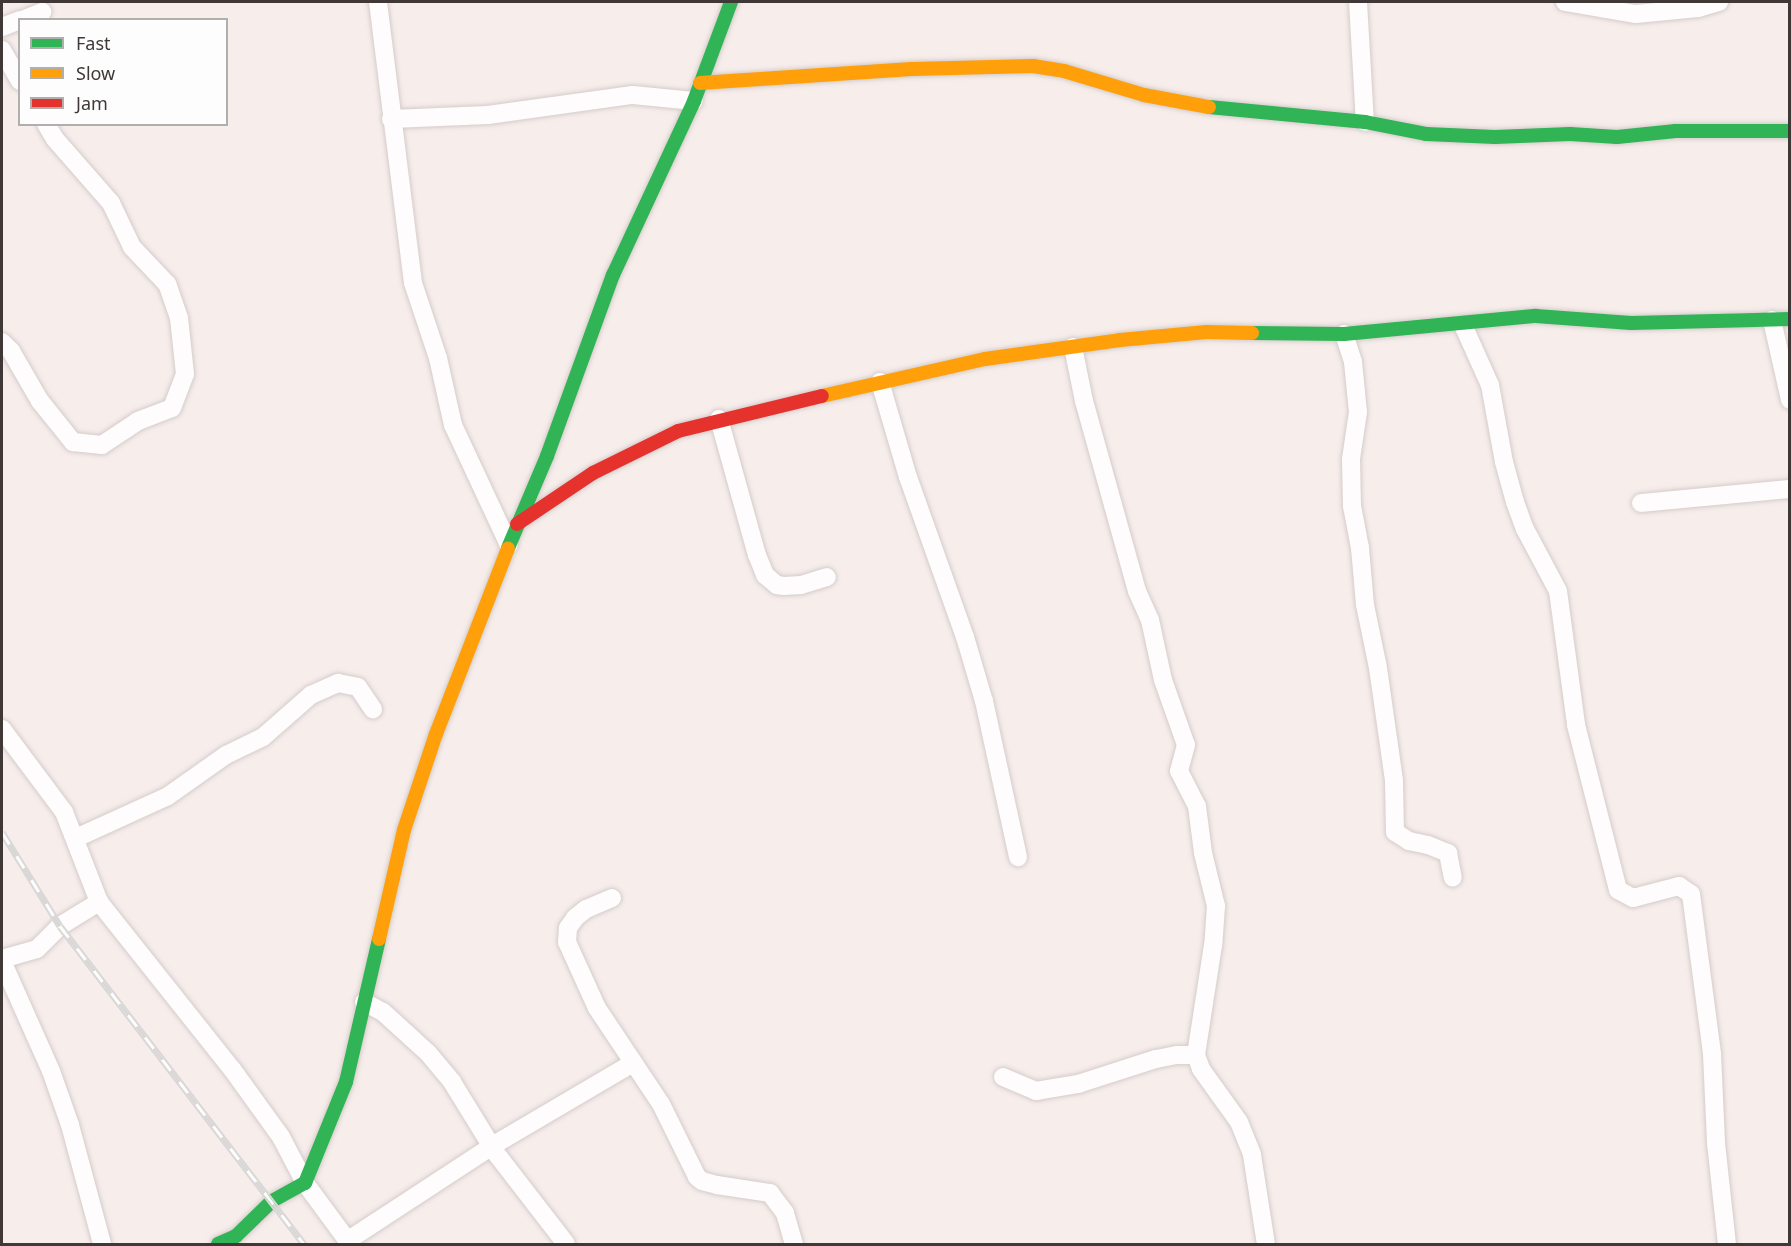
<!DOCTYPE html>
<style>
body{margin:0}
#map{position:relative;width:1791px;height:1246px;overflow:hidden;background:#f7eeec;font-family:"Noto Sans",sans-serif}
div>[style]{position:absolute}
.roads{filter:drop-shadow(0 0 2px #d4ccca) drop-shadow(0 0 2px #d4ccca)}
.street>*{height:18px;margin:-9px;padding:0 9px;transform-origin:9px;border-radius:9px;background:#fefcfc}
.fast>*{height:14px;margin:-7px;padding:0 7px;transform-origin:7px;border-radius:7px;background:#30b455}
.slow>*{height:14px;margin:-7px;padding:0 7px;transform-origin:7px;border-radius:7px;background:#ff9f0a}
.jam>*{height:14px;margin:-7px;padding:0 7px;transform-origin:7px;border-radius:7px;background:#e5322d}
.rail>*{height:7px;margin-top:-3.5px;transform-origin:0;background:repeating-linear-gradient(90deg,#fdfdfd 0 14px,#dad7d7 0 28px);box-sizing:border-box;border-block:2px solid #dad7d7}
span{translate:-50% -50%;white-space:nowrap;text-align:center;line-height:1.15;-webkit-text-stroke:4.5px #fdfdfd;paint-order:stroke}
.frame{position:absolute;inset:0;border:3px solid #403837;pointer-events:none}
.legend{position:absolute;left:18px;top:18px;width:210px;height:108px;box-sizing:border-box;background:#fdfdfd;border:2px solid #b1aeae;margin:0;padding:8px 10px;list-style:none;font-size:18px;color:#403837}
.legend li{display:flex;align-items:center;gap:12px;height:30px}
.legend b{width:30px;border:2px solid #b1aeae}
</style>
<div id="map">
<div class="roads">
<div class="street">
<div style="left:378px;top:2px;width:283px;rotate:82.9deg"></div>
<div style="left:413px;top:283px;width:79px;rotate:71.6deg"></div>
<div style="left:438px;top:358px;width:69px;rotate:77.4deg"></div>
<div style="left:453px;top:425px;width:132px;rotate:65deg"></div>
<div style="left:1358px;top:2px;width:120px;rotate:86.7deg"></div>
<div style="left:1565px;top:2px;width:72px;rotate:9.6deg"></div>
<div style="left:1636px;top:14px;width:62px;rotate:-5.5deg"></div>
<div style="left:1698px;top:8px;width:22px;rotate:-16deg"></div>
<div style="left:22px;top:20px;width:22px;rotate:-22deg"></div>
<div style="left:2px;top:27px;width:19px;rotate:-21deg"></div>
<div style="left:2px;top:50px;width:36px;rotate:60deg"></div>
<div style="left:391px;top:119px;width:97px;rotate:-2.4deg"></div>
<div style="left:488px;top:115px;width:146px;rotate:-7.9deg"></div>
<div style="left:633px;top:95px;width:61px;rotate:5.6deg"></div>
<div style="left:1772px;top:320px;width:82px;rotate:77.3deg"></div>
<div style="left:1463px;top:325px;width:66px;rotate:65.8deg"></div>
<div style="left:1490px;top:385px;width:78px;rotate:79.7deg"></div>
<div style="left:1504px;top:462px;width:41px;rotate:74.6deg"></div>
<div style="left:1515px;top:502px;width:29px;rotate:70deg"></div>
<div style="left:1525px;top:529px;width:70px;rotate:62deg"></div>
<div style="left:1558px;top:591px;width:135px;rotate:82.3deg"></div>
<div style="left:1576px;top:725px;width:170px;rotate:75.7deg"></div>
<div style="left:1618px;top:890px;width:17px;rotate:28deg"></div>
<div style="left:1633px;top:898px;width:48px;rotate:-14.6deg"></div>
<div style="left:1679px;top:886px;width:14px;rotate:34deg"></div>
<div style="left:1691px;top:894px;width:161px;rotate:82.5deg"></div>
<div style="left:1712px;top:1054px;width:89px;rotate:87.4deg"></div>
<div style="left:1716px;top:1143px;width:102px;rotate:83.8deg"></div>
<div style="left:1344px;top:334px;width:29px;rotate:72deg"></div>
<div style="left:1353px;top:362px;width:50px;rotate:84.3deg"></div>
<div style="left:1358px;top:412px;width:48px;rotate:98.5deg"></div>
<div style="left:1351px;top:459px;width:47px;rotate:88.8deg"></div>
<div style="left:1352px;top:506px;width:43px;rotate:79.2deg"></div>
<div style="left:1360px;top:548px;width:57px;rotate:85deg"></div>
<div style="left:1365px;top:605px;width:64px;rotate:78.3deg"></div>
<div style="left:1378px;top:668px;width:114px;rotate:81.9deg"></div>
<div style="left:1394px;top:781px;width:51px;rotate:88.9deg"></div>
<div style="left:1395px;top:832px;width:17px;rotate:33deg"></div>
<div style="left:1409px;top:841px;width:19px;rotate:12deg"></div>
<div style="left:1428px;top:845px;width:22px;rotate:22deg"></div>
<div style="left:1448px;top:853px;width:25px;rotate:79deg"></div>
<div style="left:2px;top:342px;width:13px;rotate:45deg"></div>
<div style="left:11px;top:351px;width:58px;rotate:59.9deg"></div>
<div style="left:40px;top:401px;width:53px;rotate:51.2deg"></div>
<div style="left:73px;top:442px;width:29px;rotate:6deg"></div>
<div style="left:102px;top:445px;width:43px;rotate:-33.7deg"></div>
<div style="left:138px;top:421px;width:36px;rotate:-21deg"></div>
<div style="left:172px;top:408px;width:36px;rotate:-69deg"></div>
<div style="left:185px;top:374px;width:56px;rotate:-96.1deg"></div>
<div style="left:179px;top:318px;width:36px;rotate:-109deg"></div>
<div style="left:167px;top:284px;width:51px;rotate:-133.4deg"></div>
<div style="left:132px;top:247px;width:49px;rotate:-115.5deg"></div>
<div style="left:111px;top:203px;width:85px;rotate:-131.2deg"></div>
<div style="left:55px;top:139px;width:17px;rotate:-121deg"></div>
<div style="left:1073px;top:347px;width:55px;rotate:78.5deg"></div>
<div style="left:1084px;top:401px;width:108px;rotate:74.4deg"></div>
<div style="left:1113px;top:505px;width:89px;rotate:74.4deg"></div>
<div style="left:1137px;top:591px;width:32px;rotate:66deg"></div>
<div style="left:1150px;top:620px;width:61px;rotate:77.8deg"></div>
<div style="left:1163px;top:680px;width:69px;rotate:70.5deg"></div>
<div style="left:1186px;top:745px;width:27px;rotate:105deg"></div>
<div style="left:1179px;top:771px;width:39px;rotate:63deg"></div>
<div style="left:1197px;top:806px;width:47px;rotate:82.7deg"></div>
<div style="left:1203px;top:853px;width:55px;rotate:76.2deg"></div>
<div style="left:1216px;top:906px;width:39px;rotate:94deg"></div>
<div style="left:1213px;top:945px;width:111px;rotate:98.8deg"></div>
<div style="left:1196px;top:1055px;width:15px;rotate:70deg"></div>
<div style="left:1201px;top:1069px;width:65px;rotate:54.4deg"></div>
<div style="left:1239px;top:1122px;width:35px;rotate:68deg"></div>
<div style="left:1252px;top:1155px;width:90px;rotate:81.1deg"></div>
<div style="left:880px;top:382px;width:99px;rotate:73.6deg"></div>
<div style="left:908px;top:477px;width:170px;rotate:70.4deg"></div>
<div style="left:965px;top:637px;width:67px;rotate:73.5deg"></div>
<div style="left:984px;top:701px;width:160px;rotate:77.7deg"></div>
<div style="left:719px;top:419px;width:141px;rotate:74.4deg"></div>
<div style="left:757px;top:555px;width:22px;rotate:68deg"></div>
<div style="left:765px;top:575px;width:16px;rotate:40deg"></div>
<div style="left:777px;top:585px;width:7px;rotate:8deg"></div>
<div style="left:784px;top:586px;width:17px;rotate:-3deg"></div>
<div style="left:801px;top:585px;width:27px;rotate:-17deg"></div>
<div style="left:1641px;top:503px;width:150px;rotate:-5.4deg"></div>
<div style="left:2px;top:729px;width:104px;rotate:53.2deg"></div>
<div style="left:64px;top:812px;width:97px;rotate:68.7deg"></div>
<div style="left:99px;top:902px;width:213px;rotate:51.5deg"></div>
<div style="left:232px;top:1069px;width:84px;rotate:54.2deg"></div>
<div style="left:281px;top:1137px;width:52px;rotate:62.4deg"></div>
<div style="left:305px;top:1183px;width:76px;rotate:53.6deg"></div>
<div style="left:76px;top:838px;width:101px;rotate:-24.5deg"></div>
<div style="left:168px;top:796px;width:71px;rotate:-35.3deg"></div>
<div style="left:226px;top:755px;width:41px;rotate:-25.9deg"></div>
<div style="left:263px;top:737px;width:64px;rotate:-41.2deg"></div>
<div style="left:311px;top:695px;width:30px;rotate:-24deg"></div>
<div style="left:338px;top:683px;width:20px;rotate:11deg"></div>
<div style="left:358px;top:687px;width:27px;rotate:56deg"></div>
<div style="left:612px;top:898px;width:28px;rotate:157deg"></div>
<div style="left:586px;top:909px;width:14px;rotate:141deg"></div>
<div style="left:575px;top:918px;width:12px;rotate:125deg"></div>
<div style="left:568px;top:928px;width:14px;rotate:94deg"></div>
<div style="left:567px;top:942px;width:72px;rotate:65.6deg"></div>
<div style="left:597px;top:1008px;width:115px;rotate:56.3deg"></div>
<div style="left:661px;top:1104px;width:81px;rotate:63.7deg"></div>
<div style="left:697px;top:1177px;width:6px;rotate:39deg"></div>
<div style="left:702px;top:1181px;width:16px;rotate:15deg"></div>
<div style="left:717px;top:1185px;width:54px;rotate:8.6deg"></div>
<div style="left:770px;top:1193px;width:25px;rotate:53deg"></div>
<div style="left:785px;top:1213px;width:32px;rotate:74deg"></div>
<div style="left:2px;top:959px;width:36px;rotate:-16deg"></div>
<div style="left:37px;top:949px;width:33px;rotate:-45deg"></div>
<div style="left:60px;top:926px;width:46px;rotate:-31.6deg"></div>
<div style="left:2px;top:961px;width:120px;rotate:66deg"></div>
<div style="left:51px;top:1071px;width:57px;rotate:70.6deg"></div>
<div style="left:70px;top:1125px;width:123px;rotate:74.9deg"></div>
<div style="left:364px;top:1002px;width:21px;rotate:28deg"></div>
<div style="left:383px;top:1012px;width:61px;rotate:42.3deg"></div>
<div style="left:428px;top:1053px;width:38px;rotate:50deg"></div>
<div style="left:452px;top:1082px;width:82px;rotate:58.4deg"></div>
<div style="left:495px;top:1152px;width:116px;rotate:52.3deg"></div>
<div style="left:1003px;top:1077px;width:36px;rotate:23deg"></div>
<div style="left:1036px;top:1091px;width:43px;rotate:-9.5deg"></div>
<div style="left:1078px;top:1084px;width:82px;rotate:-17.8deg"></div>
<div style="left:1156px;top:1059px;width:21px;rotate:-11deg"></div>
<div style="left:1177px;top:1055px;width:19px"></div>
<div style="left:347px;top:1241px;width:173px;rotate:-33.2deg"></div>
<div style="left:492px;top:1146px;width:164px;rotate:-30.5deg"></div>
</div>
<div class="fast">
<div style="left:1209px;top:107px;width:157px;rotate:5.5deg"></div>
<div style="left:1365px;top:122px;width:62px;rotate:11.1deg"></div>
<div style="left:1426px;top:134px;width:69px;rotate:2.5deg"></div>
<div style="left:1495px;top:137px;width:75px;rotate:-2.3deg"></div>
<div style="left:1570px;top:134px;width:47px;rotate:3.7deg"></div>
<div style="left:1617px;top:137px;width:59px;rotate:-5.8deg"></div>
<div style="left:1676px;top:131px;width:114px"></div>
<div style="left:1252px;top:333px;width:92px;rotate:0.6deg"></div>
<div style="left:1344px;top:334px;width:193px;rotate:-5.4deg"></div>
<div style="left:1536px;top:316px;width:95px;rotate:4.2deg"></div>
<div style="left:1631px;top:323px;width:159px;rotate:-1.4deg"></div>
<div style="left:508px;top:548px;width:100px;rotate:-67deg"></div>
<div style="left:547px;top:456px;width:193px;rotate:-70deg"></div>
<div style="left:613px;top:275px;width:192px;rotate:-65deg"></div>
<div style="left:694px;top:101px;width:106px;rotate:-69.5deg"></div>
<div style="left:218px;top:1244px;width:20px;rotate:-24deg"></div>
<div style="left:236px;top:1236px;width:50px;rotate:-44.2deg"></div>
<div style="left:272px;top:1201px;width:38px;rotate:-29deg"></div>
<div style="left:305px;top:1183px;width:109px;rotate:-67.9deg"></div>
<div style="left:346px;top:1082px;width:147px;rotate:-77deg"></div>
</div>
<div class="slow">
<div style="left:700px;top:83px;width:212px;rotate:-3.8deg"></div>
<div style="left:912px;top:69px;width:121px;rotate:-1.4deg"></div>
<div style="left:1033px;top:66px;width:31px;rotate:9deg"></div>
<div style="left:1064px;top:71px;width:84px;rotate:16.7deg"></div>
<div style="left:1144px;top:95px;width:66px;rotate:10.5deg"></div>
<div style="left:822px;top:396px;width:167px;rotate:-12.8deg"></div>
<div style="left:985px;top:359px;width:136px;rotate:-8deg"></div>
<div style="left:1120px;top:340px;width:87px;rotate:-5.3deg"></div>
<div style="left:1207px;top:332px;width:45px;rotate:1.3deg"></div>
<div style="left:379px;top:939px;width:112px;rotate:-77.1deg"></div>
<div style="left:404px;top:830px;width:101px;rotate:-71.6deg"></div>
<div style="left:436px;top:734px;width:199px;rotate:-68.8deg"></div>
</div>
<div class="jam">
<div style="left:517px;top:524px;width:92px;rotate:-33.9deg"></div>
<div style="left:593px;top:473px;width:95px;rotate:-26.3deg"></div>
<div style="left:678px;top:431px;width:148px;rotate:-13.7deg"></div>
</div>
</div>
<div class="rail">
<div style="left:2px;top:832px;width:110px;rotate:58.3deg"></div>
<div style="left:60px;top:926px;width:401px;rotate:52.5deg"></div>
</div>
<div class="frame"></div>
<ul class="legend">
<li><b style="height:8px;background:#30b455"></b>Fast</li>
<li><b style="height:8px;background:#ff9f0a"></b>Slow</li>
<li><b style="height:8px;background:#e5322d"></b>Jam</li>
</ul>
</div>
